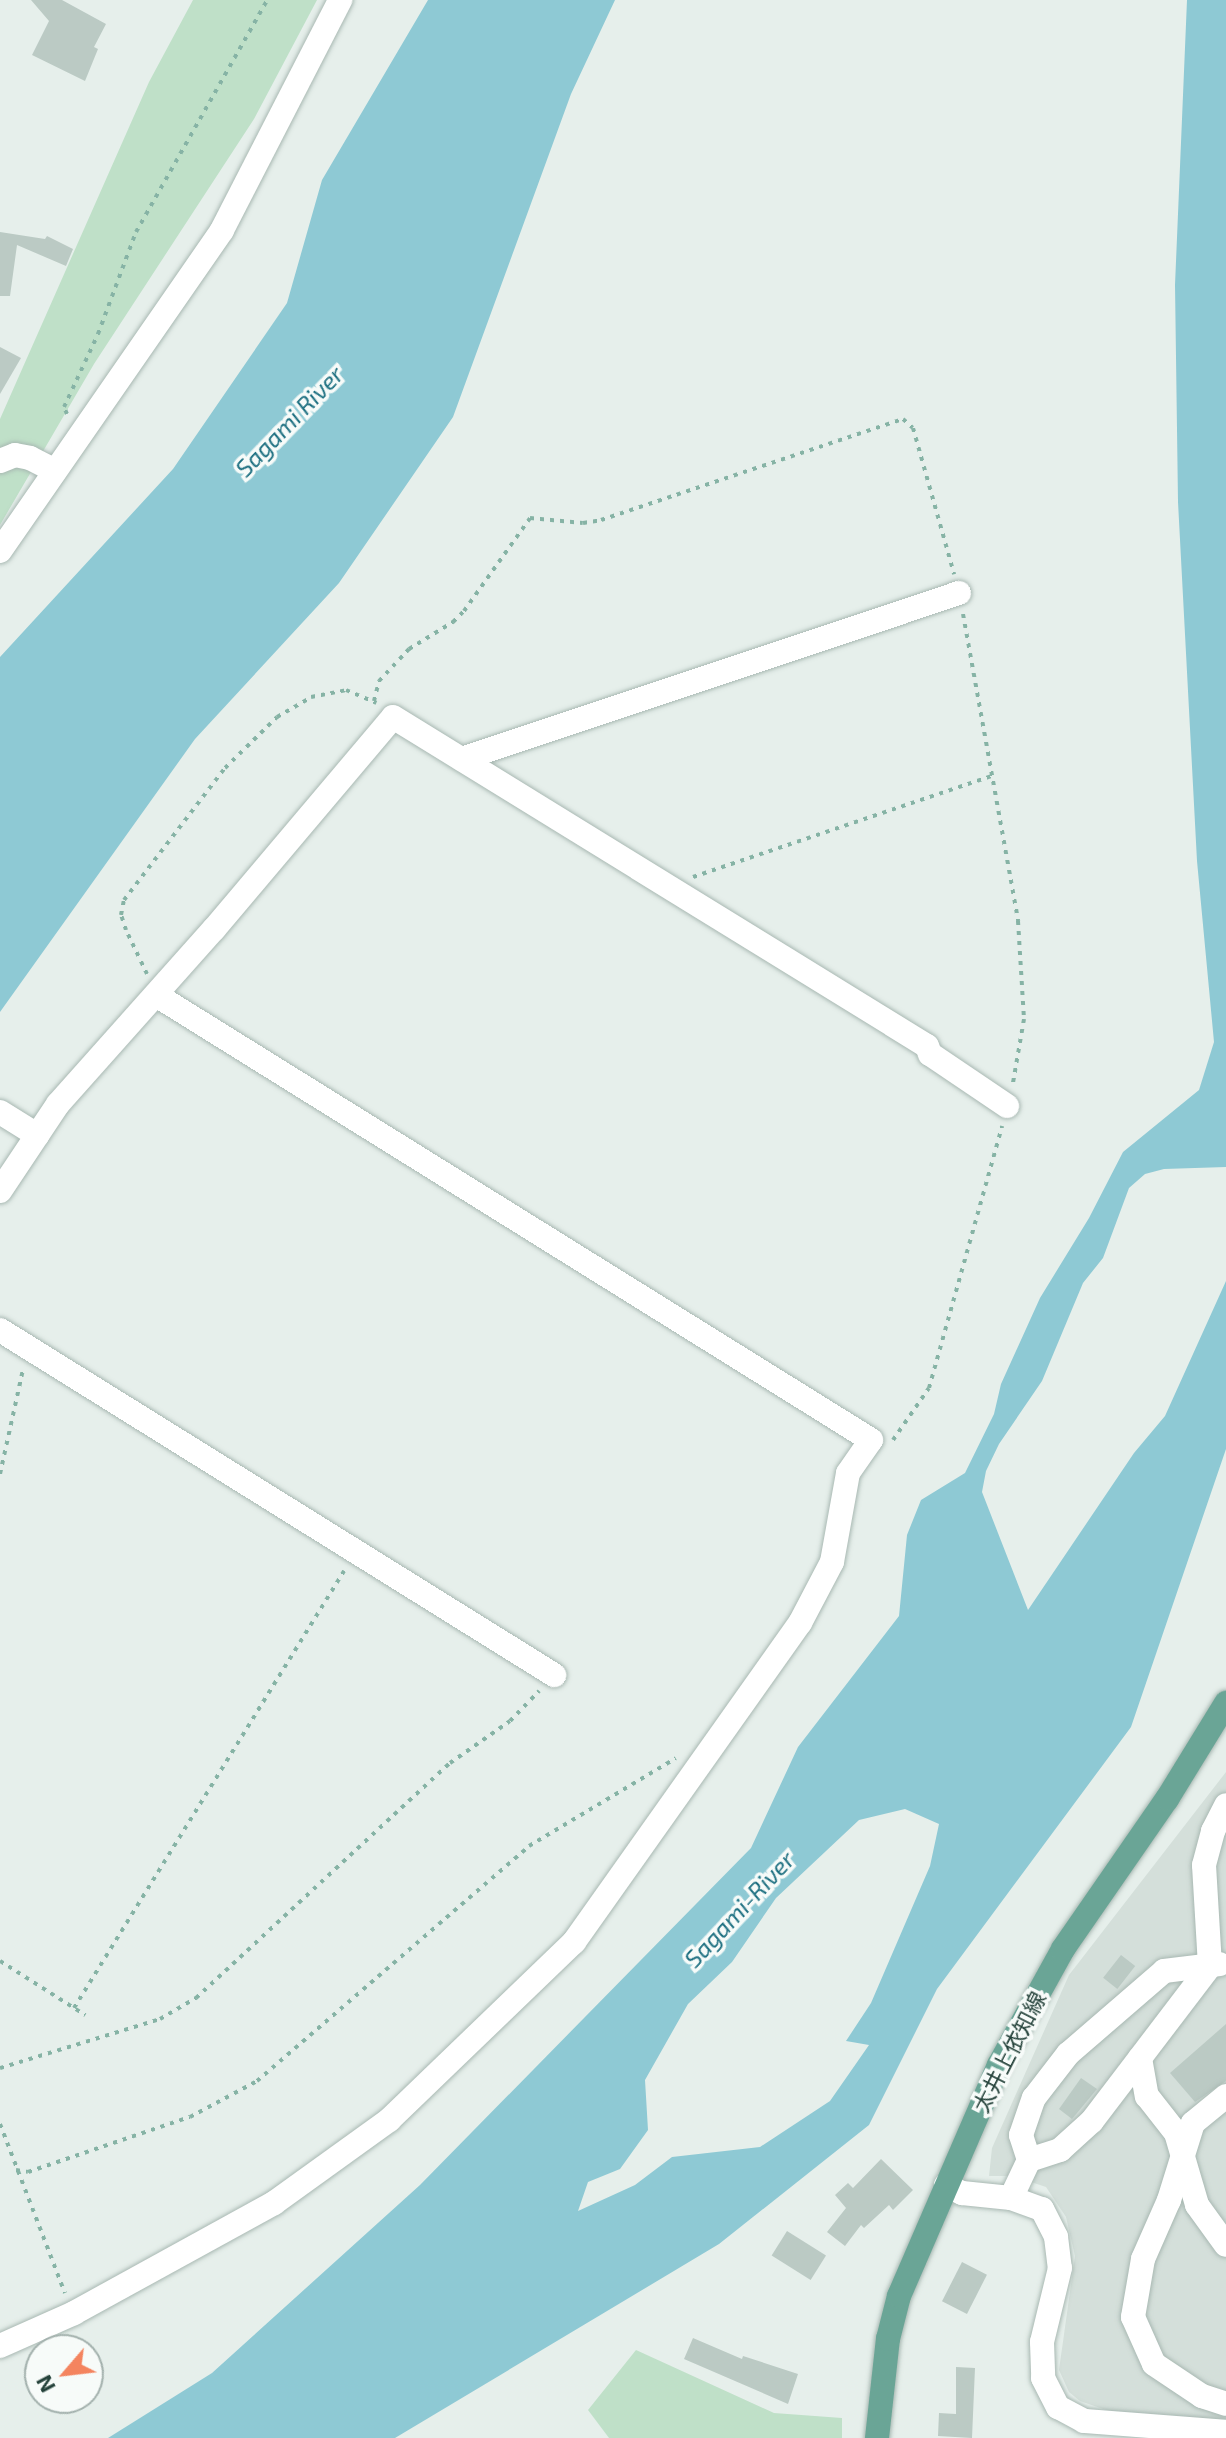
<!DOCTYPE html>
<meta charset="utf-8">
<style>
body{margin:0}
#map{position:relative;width:1226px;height:2438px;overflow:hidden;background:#e6efeb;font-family:"Exo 2","Noto Sans JP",sans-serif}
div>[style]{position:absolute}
.built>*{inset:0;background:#d4dfda}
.green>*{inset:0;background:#bfe0c8}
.water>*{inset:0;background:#8ec9d4}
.building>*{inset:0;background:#bbcac4;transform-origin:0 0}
.path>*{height:4px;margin-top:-2px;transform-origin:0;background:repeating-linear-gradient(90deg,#86b3a5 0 4px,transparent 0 10px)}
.roads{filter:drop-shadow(0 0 2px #a8b8b2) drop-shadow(0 0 2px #a8b8b2)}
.minor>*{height:24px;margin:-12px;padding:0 12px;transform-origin:12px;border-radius:12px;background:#fff}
.major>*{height:24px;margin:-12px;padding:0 12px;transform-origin:12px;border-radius:12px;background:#6aa596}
span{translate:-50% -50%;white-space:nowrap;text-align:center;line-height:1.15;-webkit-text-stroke:7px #f7fbf9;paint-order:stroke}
.street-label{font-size:22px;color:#24423a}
.water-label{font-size:24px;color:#1c6f80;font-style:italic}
.north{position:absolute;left:24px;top:2334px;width:80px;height:80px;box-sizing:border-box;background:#f7fbf9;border:2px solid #a3b1ad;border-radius:50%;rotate:242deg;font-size:22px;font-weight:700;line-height:32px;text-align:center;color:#24423a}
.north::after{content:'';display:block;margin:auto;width:28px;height:36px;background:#f4845f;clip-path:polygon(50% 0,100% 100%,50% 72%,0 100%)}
</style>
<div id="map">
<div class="built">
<div style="clip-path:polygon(1226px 1772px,1226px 2421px,1109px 2411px,1080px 2401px,1069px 2392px,1059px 2370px,1075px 2256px,1066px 2217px,1046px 2187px,1013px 2176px,989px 2176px,992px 2148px,1069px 1975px)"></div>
</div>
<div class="green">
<div style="clip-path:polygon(193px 0,317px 0,254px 119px,94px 364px,0 525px,0 419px,149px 82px)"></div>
<div style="clip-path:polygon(636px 2350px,774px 2413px,842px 2418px,842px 2438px,609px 2438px,588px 2410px)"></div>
</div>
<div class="water">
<div style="clip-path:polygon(428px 0,615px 0,571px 94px,453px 417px,339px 583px,195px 739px,0 1012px,0 657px,173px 469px,287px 303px,322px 180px)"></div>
<div style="clip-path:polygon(evenodd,1187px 0,1226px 0,1226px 1167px,1164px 1169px,1145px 1174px,1129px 1188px,1103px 1258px,1083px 1283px,1042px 1381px,999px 1444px,986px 1471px,982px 1492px,1028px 1610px,1134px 1453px,1165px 1416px,1226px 1281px,1226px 1252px,1226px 1449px,1131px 1727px,937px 1989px,869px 2125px,719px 2244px,395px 2438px,108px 2438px,212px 2373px,420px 2185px,751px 1848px,798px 1747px,899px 1616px,907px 1535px,921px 1500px,965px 1473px,994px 1414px,1001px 1384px,1040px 1298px,1089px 1218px,1123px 1152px,1199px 1090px,1214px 1042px,1197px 861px,1178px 502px,1175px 285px,1187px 0,905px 1809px,939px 1824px,930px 1866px,871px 2003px,846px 2041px,869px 2045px,830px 2101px,760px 2147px,672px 2157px,635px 2185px,578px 2211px,588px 2182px,620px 2169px,648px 2130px,645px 2080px,688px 2004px,732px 1962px,776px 1898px,859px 1820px,905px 1809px)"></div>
</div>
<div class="building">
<div style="clip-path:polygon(31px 0,62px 0,106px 24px,94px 47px,98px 49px,85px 81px,32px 55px,49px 21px)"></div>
<div style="clip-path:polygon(0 232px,45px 239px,47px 236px,73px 249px,66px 266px,17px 245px,10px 296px,0 296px)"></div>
<div style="clip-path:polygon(0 347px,21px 358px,0 394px)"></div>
<div style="left:1121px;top:1955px;width:18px;height:29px;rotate:38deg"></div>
<div style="clip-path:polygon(1226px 2024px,1226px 2081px,1195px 2102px,1170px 2073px)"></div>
<div style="clip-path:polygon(1081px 2078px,1097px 2089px,1072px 2119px,1059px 2109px)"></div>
<div style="clip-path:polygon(881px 2159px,913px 2190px,893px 2210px,889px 2205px,864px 2228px,861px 2225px,845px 2246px,827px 2232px,846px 2208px,835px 2195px,848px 2183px,853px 2188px)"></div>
<div style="left:787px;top:2231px;width:46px;height:29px;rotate:32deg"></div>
<div style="left:962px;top:2262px;width:28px;height:44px;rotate:27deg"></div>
<div style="clip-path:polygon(693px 2338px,742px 2359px,743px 2356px,798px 2374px,788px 2404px,684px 2359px)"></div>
<div style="clip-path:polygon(956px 2367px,975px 2368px,972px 2438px,938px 2436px,939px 2413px,956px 2414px)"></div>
</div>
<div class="path">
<div style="left:67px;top:414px;width:8px;rotate:-113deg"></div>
<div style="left:64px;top:407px;width:81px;rotate:-65deg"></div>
<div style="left:98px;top:334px;width:109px;rotate:-69.6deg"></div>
<div style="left:136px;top:232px;width:266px;rotate:-60.5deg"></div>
<div style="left:963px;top:614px;width:312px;rotate:79.8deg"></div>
<div style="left:1018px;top:921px;width:98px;rotate:86.5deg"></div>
<div style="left:1024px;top:1019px;width:65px;rotate:99.8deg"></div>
<div style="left:374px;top:701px;width:21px;rotate:-76deg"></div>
<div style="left:379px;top:681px;width:44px;rotate:-46.8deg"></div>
<div style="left:409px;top:649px;width:52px;rotate:-31.5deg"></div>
<div style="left:453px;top:622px;width:16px;rotate:-45deg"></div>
<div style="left:464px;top:611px;width:114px;rotate:-54.6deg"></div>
<div style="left:530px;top:518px;width:53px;rotate:5.4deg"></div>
<div style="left:583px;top:523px;width:18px;rotate:-9deg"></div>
<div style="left:601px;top:520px;width:318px;rotate:-18.5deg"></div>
<div style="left:903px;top:419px;width:13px;rotate:42deg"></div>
<div style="left:913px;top:428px;width:152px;rotate:74.3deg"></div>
<div style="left:693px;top:877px;width:318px;rotate:-18.7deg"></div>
<div style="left:147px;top:974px;width:49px;rotate:-115.5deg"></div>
<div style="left:126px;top:930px;width:16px;rotate:-108deg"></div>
<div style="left:121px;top:915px;width:15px;rotate:-79deg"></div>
<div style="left:124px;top:900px;width:166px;rotate:-52.6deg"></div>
<div style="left:225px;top:768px;width:73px;rotate:-44.4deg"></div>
<div style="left:277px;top:717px;width:39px;rotate:-30deg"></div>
<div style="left:311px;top:697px;width:36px;rotate:-11deg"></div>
<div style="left:346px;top:690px;width:33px;rotate:23deg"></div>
<div style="left:893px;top:1440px;width:63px;rotate:-55.3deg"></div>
<div style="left:929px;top:1388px;width:272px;rotate:-74.4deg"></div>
<div style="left:0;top:1474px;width:107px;rotate:-77.6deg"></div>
<div style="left:0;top:1961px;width:101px;rotate:32.4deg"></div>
<div style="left:74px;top:2008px;width:514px;rotate:-58.29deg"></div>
<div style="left:0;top:2068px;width:167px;rotate:-17deg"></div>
<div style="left:160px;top:2019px;width:42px;rotate:-30.3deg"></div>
<div style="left:196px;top:1998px;width:346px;rotate:-42.8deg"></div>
<div style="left:450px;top:1763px;width:73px;rotate:-35deg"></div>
<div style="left:510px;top:1721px;width:42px;rotate:-46deg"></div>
<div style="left:0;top:2124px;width:181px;rotate:69deg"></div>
<div style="left:16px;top:2170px;width:12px;rotate:9deg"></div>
<div style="left:28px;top:2172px;width:171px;rotate:-18.8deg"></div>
<div style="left:190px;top:2117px;width:76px;rotate:-28.2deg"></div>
<div style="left:257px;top:2081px;width:359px;rotate:-40.8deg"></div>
<div style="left:529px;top:1846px;width:171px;rotate:-30.9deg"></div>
</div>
<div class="roads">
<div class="minor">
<div style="left:0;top:461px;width:16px;rotate:-22deg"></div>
<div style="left:15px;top:455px;width:15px;rotate:11deg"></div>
<div style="left:30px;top:458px;width:28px;rotate:27deg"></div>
<div style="left:0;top:551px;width:390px;rotate:-55.3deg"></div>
<div style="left:222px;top:230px;width:259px;rotate:-62.8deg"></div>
<div style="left:462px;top:759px;width:524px;rotate:-18.47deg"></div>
<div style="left:0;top:1112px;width:44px;rotate:31.9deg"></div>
<div style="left:0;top:1191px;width:105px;rotate:-56.3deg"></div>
<div style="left:58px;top:1104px;width:234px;rotate:-48.3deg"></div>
<div style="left:214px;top:929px;width:277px;rotate:-49.8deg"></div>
<div style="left:393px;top:717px;width:627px;rotate:31.64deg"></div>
<div style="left:927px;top:1046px;width:9px;rotate:69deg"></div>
<div style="left:930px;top:1054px;width:93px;rotate:34deg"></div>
<div style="left:0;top:1330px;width:653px;rotate:31.91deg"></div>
<div style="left:1140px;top:2058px;width:39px;rotate:80deg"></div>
<div style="left:1147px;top:2096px;width:47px;rotate:51.9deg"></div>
<div style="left:1176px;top:2133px;width:75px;rotate:73.7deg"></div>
<div style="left:1197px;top:2205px;width:49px;rotate:54.1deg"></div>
<div style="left:1226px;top:2096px;width:43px;rotate:140.7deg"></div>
<div style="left:1193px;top:2123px;width:81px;rotate:107.3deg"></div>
<div style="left:1169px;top:2200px;width:64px;rotate:113.8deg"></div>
<div style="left:1143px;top:2259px;width:59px;rotate:99.8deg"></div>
<div style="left:1133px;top:2317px;width:51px;rotate:65.9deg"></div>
<div style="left:1154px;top:2364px;width:58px;rotate:33.7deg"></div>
<div style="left:1202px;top:2396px;width:25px;rotate:18deg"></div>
<div style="left:1029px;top:2160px;width:26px;rotate:-108deg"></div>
<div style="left:1021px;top:2135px;width:39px;rotate:-71deg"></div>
<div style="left:1034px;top:2098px;width:56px;rotate:-52.3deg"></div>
<div style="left:1068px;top:2054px;width:127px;rotate:-40.8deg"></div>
<div style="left:1164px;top:1971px;width:56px;rotate:-7.1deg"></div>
<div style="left:946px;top:2185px;width:18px;rotate:27deg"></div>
<div style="left:962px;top:2193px;width:49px;rotate:5.8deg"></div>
<div style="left:1011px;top:2198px;width:33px;rotate:20deg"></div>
<div style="left:1042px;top:2209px;width:31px;rotate:63deg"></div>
<div style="left:1056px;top:2237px;width:31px;rotate:83deg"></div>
<div style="left:1060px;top:2268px;width:76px;rotate:103.7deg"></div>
<div style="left:1042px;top:2342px;width:36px;rotate:88deg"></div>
<div style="left:1043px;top:2378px;width:33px;rotate:63deg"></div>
<div style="left:1058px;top:2407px;width:30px;rotate:28deg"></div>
<div style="left:1084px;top:2421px;width:142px;rotate:4.4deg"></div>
<div style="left:1011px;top:2198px;width:42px;rotate:-64.7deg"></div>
<div style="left:1029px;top:2160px;width:33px;rotate:-18deg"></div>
<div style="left:1060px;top:2150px;width:43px;rotate:-42.2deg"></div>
<div style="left:1092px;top:2121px;width:195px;rotate:-52.7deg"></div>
<div style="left:1210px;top:1966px;width:101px;rotate:-93.4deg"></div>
<div style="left:1204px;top:1865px;width:35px;rotate:-75deg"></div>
<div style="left:1213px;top:1831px;width:29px;rotate:-63deg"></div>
<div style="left:0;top:2346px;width:81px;rotate:-24deg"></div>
<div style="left:74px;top:2313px;width:228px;rotate:-28.8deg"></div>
<div style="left:274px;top:2203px;width:142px;rotate:-35.8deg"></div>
<div style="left:389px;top:2120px;width:257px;rotate:-43.9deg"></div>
<div style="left:574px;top:1942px;width:391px;rotate:-54.7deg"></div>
<div style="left:800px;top:1623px;width:69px;rotate:-62.3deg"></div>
<div style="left:832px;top:1562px;width:90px;rotate:-79.8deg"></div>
<div style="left:848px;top:1473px;width:40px;rotate:-55.1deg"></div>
<div style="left:871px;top:1440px;width:842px;rotate:-148.1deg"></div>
</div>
<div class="major">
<div style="left:877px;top:2438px;width:100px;rotate:-83.7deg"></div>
<div style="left:888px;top:2339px;width:44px;rotate:-75.7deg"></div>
<div style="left:899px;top:2296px;width:252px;rotate:-66.6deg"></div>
<div style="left:999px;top:2065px;width:132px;rotate:-61.1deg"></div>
<div style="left:1063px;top:1949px;width:183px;rotate:-55.3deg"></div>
<div style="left:1167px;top:1799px;width:113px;rotate:-58.4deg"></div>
</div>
</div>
<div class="street-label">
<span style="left:1009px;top:2052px;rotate:-63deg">太井上依知線</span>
</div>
<div class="water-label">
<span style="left:289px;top:421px;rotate:-46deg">Sagami River</span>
<span style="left:739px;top:1909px;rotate:-47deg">Sagami-River</span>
</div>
<div class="north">N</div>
</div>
